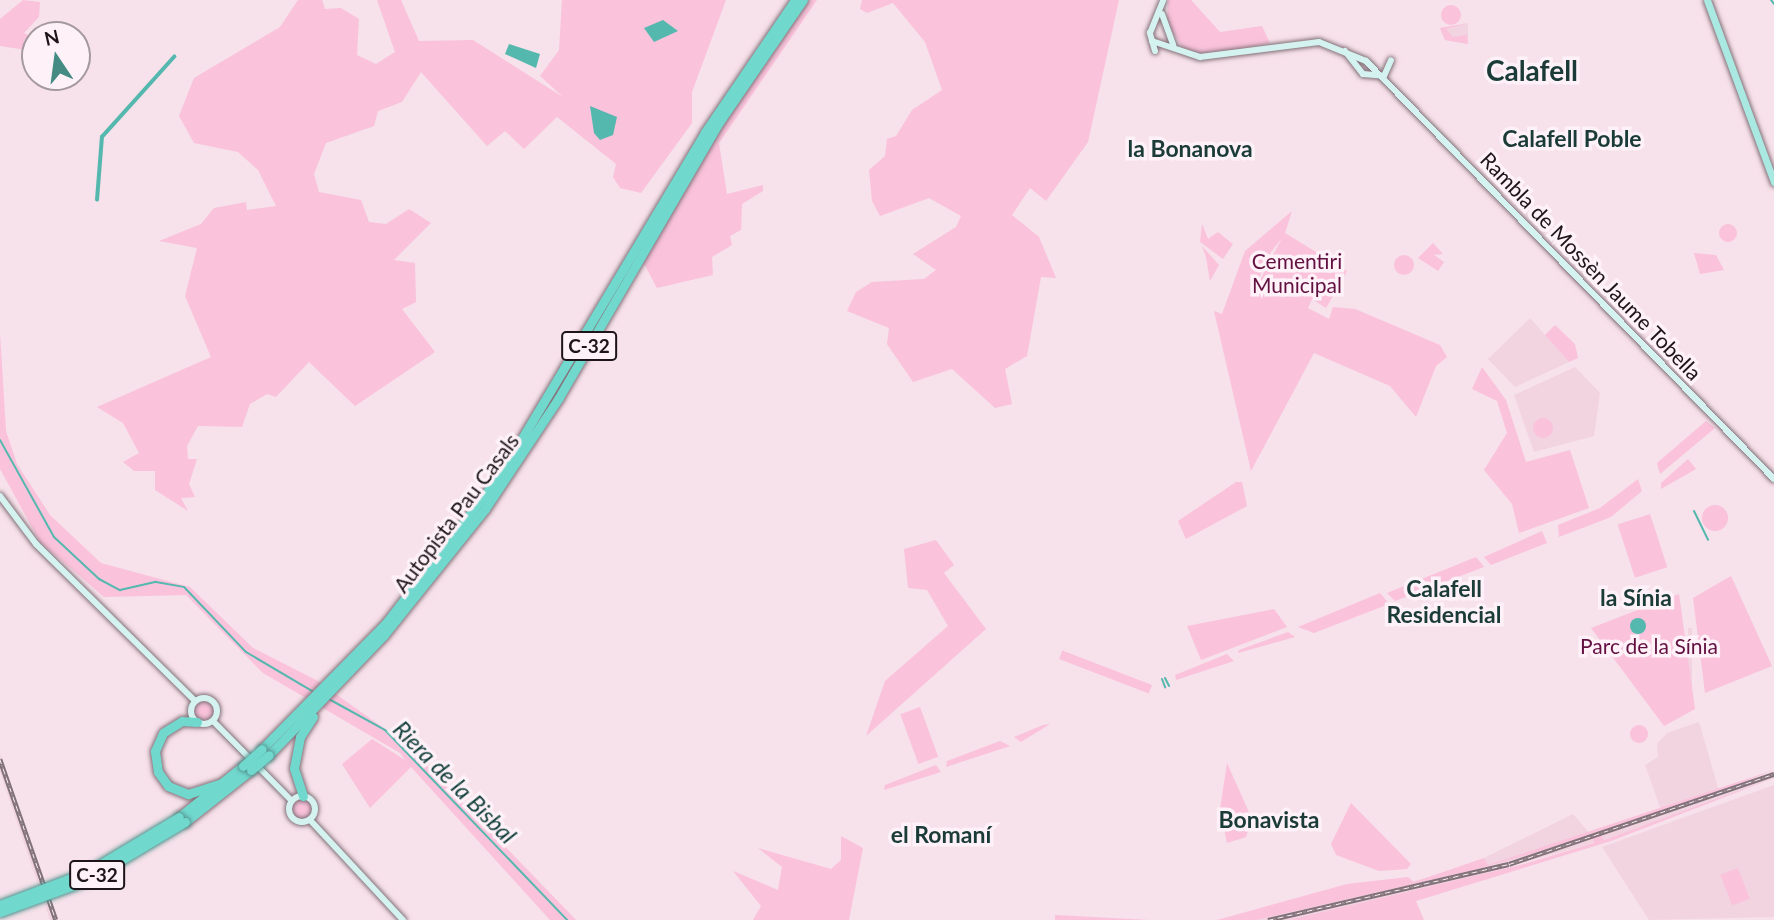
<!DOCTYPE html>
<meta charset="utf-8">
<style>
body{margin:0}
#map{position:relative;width:1774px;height:920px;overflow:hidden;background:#f7e1ea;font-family:Lato,sans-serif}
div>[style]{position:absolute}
.built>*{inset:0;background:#f2d4e1;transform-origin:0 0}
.green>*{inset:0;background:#fac2db;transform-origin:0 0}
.round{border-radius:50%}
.water>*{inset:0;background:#55b8af}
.stream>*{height:2px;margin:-1px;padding:0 1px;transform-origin:1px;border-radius:1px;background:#55b8af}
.canal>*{height:3.5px;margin:-1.75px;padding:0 1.75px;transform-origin:1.75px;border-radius:1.75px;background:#55b8af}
.roads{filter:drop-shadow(0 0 2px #847179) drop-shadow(0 0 2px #847179)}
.secondary>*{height:6px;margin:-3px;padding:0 3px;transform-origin:3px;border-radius:3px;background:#d4f3f0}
.secondary>.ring{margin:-3px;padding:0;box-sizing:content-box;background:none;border:6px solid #d4f3f0;border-radius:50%}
.primary>*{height:7px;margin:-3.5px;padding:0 3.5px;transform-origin:3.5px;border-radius:3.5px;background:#aae8e2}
.highway>*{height:9px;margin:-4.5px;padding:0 4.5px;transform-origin:4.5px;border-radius:4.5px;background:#71d8ce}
.rail>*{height:4.5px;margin-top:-2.25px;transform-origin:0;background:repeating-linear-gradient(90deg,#fef1f7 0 5px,#807278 0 10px);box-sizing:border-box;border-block:2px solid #807278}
.bridges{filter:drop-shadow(0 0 2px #54948f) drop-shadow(0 0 2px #54948f)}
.highway-bridge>*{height:9px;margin:-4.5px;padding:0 4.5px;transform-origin:4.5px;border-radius:4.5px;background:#71d8ce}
span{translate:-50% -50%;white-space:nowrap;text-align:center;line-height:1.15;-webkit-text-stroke:7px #fef1f7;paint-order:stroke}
.shield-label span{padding:2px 5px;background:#fef1f7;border:2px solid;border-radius:5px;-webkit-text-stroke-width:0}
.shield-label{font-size:19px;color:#1d1519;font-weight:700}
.park-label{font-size:21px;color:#621041}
.street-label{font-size:21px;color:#1d1519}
.neighbourhood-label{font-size:23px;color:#1a3b38;font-weight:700}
.water-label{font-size:23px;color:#113f3b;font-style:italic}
.district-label{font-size:28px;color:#1a3b38;font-weight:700}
.north{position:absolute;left:21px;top:21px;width:70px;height:70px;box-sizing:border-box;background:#fef1f7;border:2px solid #a4999e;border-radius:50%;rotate:347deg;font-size:19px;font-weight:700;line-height:28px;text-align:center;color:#1d1519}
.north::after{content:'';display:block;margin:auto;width:24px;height:32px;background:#448b84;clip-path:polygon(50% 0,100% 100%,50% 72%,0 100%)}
</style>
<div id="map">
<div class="built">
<div style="clip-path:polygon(1468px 23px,1468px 44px,1445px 40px,1440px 29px)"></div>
<div style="clip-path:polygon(1530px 318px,1569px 362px,1515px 387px,1488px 359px)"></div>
<div style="clip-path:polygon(1575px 367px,1600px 393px,1594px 436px,1534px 452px,1514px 395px)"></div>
<div style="left:1688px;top:628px;width:4px;height:77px"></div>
<div style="clip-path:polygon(1699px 722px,1719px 791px,1661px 810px,1645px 765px,1658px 757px,1657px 744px,1667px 733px)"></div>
<div style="clip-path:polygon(0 754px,44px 883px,57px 920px,50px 920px,0 772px)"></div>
<div style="clip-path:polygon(1774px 772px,1774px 778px,1656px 822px,1603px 840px,1599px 834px)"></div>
<div style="clip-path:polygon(1774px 785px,1774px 917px,1649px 920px,1602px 847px)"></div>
<div style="clip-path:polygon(1573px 814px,1591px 835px,1487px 865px,1484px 858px)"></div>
<div style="clip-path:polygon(1592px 837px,1594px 843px,1431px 888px,1289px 920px,1256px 920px)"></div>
</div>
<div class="green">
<div style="clip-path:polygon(23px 0,40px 2px,39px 17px,24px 33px,35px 38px,33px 51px,0 46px,0 19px)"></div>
<div style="clip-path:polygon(298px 0,322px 0,325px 9px,341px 8px,359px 19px,357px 55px,376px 64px,395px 52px,377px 0,401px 0,419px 41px,473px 40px,563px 97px,540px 76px,559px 50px,562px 0,726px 0,692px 92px,692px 123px,641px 193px,620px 188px,613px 177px,616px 164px,557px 117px,524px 149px,505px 131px,487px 146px,421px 72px,402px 102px,378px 111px,374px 126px,326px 143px,314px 174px,319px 192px,361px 200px,369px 222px,386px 224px,409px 209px,431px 223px,394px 260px,415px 263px,416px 302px,402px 309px,435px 352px,355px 406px,309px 362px,276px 397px,267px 394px,250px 404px,242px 427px,198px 426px,187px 446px,188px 459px,197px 459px,189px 484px,195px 497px,181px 498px,188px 511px,155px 490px,155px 471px,134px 471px,123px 462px,139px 453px,123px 423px,97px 407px,211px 357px,185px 296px,197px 248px,159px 241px,201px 224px,214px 208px,246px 202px,247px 210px,276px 206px,258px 170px,238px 152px,194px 143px,179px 116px,194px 78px,280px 27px)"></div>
<div style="clip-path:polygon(808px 0,817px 0,719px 143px,727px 194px,763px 185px,763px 191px,742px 204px,741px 230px,730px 236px,732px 245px,712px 257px,713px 275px,657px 288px,642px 260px,712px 140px)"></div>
<div style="clip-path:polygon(862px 0,1119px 0,1088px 142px,1046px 201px,1030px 188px,1012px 215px,1039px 237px,1056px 278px,1041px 277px,1027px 356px,1005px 369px,1012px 404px,995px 408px,952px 369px,913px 382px,887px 344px,889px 328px,847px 311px,856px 292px,872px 282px,924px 279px,936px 270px,913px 254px,956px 227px,961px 216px,929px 198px,880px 216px,872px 201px,869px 170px,885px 156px,887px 139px,896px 136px,912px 110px,942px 90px,925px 42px,893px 3px,867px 13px,860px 9px)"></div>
<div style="clip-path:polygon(1168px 0,1191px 0,1220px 32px,1262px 26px,1270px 43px,1207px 55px,1184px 50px,1167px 23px)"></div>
<div class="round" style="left:1441px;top:5px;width:20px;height:20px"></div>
<div style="clip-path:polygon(1468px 23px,1446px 29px,1453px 37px,1467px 35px,1468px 44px,1445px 40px,1440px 28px)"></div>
<div style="clip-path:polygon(evenodd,1292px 211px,1285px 233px,1347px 271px,1326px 308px,1312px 299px,1308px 308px,1329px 319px,1333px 307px,1355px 309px,1440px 345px,1447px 357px,1436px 366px,1416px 417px,1390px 386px,1314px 353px,1251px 471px,1214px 311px,1222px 314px,1245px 251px,1292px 211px,1282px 238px,1256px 288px,1255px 289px,1268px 256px,1282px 238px)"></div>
<div style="clip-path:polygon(1202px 224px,1208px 239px,1218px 232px,1233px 244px,1223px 259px,1200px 242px)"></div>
<div class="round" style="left:1719px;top:224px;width:18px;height:18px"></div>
<div style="clip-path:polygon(1433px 243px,1443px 254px,1434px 255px,1444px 262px,1438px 271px,1418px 258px)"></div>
<div style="clip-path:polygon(1202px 246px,1219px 265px,1210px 281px,1206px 257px)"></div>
<div style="clip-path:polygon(1694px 253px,1716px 255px,1724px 270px,1700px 274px)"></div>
<div class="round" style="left:1394px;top:255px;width:20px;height:20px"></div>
<div style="clip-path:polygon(1555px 325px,1575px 344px,1578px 358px,1569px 362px,1545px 335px)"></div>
<div style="clip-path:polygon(0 333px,6px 431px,17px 464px,50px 515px,101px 563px,190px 587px,253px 648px,316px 680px,406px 744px,576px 920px,550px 920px,411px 767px,370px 808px,342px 764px,372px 739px,405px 760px,400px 753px,263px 673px,186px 595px,104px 597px,40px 542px,0 469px)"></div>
<div style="clip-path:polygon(1482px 367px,1506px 400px,1526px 462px,1570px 450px,1589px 508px,1519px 533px,1512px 504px,1484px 470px,1507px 433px,1497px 401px,1472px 389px)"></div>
<div class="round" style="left:1533px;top:418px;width:20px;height:20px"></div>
<div style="clip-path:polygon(1706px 421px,1715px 428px,1660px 474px,1657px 463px)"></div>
<div style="clip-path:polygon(1688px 459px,1696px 469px,1661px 489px,1661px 483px)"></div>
<div style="clip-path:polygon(1638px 479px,1642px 491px,1611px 517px,1559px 537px,1558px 525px,1600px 508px)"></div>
<div style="clip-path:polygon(1236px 482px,1242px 482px,1247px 506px,1186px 539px,1178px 521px)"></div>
<div class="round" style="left:1702px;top:505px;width:26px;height:26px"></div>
<div style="left:1650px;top:514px;width:56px;height:34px;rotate:72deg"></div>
<div style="clip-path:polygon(1542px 531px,1547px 543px,1491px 565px,1484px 557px)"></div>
<div style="clip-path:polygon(936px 540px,954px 565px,944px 573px,986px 629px,866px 736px,885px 681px,948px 626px,927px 590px,908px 588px,904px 549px)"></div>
<div style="clip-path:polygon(1476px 557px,1484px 567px,1395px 601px,1387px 593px)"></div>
<div style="clip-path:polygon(1731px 576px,1772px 666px,1705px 693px,1693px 598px)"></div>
<div style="clip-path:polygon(1380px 593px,1389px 604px,1314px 633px,1298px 627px)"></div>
<div style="clip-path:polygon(1679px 594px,1695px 709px,1664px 726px,1591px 628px)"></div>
<div style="clip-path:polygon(1274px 609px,1287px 627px,1201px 660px,1187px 626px)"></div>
<div style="clip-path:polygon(1288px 632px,1295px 637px,1238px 653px,1239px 650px)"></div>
<div style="clip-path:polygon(1227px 654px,1234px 661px,1176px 680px,1175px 675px)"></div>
<div style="left:1152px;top:685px;width:9px;height:96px;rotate:111deg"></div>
<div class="round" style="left:194px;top:700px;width:20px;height:20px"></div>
<div style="left:920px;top:707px;width:53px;height:21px;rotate:70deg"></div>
<div style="clip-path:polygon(1050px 724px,1021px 742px,1014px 737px,1043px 725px)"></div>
<div class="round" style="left:1630px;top:725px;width:18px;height:18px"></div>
<div style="clip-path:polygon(1000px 741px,1010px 746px,946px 767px,947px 761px)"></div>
<div style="clip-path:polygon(1227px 763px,1252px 819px,1246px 837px,1227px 843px,1220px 809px)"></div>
<div style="clip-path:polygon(936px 765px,941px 772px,884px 790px,885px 785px)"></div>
<div style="clip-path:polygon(1774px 770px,1724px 790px,1600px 834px,1604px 840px,1774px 778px,1611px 841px,1416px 901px,1424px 920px,1289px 920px,1524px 864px,1594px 843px,1592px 837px,1466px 872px,1256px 920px,1217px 920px,1347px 884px,1408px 877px,1414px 882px,1484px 858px,1488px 865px)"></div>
<div class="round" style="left:292px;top:799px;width:20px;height:20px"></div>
<div style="clip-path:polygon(1351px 803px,1411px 864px,1407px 869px,1379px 871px,1336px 855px,1331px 844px)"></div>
<div style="clip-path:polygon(841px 836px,863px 848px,849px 920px,753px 920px,761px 906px,733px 871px,778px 890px,782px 867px,758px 848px,831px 869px,841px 860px)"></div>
<div style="left:1738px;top:868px;width:33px;height:19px;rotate:69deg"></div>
<div style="clip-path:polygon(1055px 915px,1149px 920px,1055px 920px)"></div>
</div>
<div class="water">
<div style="clip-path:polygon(663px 20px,678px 31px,654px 42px,644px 28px)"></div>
<div style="clip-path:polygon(509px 44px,540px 54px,536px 68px,505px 54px)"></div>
<div style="clip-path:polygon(590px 106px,617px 117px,613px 135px,600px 140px,594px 133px)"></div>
<div class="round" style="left:1630px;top:618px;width:16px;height:16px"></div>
</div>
<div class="stream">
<div style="left:1771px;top:0;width:5px;rotate:53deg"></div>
<div style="left:0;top:440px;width:111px;rotate:60.9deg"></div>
<div style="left:54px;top:537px;width:62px;rotate:43deg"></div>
<div style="left:99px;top:579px;width:24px;rotate:28deg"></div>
<div style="left:120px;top:590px;width:37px;rotate:-13deg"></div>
<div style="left:156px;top:582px;width:28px;rotate:10deg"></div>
<div style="left:184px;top:587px;width:90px;rotate:46.4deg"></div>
<div style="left:246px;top:652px;width:77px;rotate:30.6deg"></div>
<div style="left:1694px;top:511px;width:32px;rotate:64deg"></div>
<div style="left:1165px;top:678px;width:9px;rotate:63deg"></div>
<div style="left:1162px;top:679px;width:9px;rotate:69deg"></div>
<div style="left:327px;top:698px;width:66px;rotate:28.9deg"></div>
<div style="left:385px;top:730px;width:263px;rotate:46.2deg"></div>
</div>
<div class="canal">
<div style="left:97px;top:200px;width:63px;rotate:-85.5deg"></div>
<div style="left:102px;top:137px;width:108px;rotate:-48deg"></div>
</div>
<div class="roads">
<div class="secondary">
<div style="left:1162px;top:14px;width:33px;rotate:70deg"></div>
<div style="left:1152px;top:41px;width:51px;rotate:18.4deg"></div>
<div style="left:1200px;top:57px;width:120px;rotate:-7.2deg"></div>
<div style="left:1319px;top:42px;width:51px;rotate:22deg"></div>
<div style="left:1366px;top:61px;width:584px;rotate:45.69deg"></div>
<div style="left:1155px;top:51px;width:19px;rotate:-106deg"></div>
<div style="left:1150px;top:33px;width:35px;rotate:-68deg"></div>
<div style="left:1345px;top:51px;width:29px;rotate:52deg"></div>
<div style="left:1363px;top:74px;width:21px;rotate:5deg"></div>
<div style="left:1384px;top:76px;width:17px;rotate:-66deg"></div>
<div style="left:0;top:496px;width:60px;rotate:53.1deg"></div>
<div style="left:36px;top:544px;width:223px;rotate:44.6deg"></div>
<div class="ring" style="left:191px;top:698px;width:20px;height:20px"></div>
<div style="left:213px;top:721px;width:112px;rotate:45.4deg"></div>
<div class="ring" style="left:289px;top:796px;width:20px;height:20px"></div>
<div style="left:310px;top:820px;width:137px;rotate:47.1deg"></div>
</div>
<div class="primary">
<div style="left:1707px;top:0;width:194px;rotate:69.8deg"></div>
</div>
<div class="highway">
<div style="left:197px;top:722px;width:15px;rotate:-176deg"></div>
<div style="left:182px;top:721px;width:22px;rotate:148deg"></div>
<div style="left:163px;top:733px;width:20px;rotate:114deg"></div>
<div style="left:155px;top:751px;width:21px;rotate:82deg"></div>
<div style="left:158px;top:772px;width:17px;rotate:54deg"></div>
<div style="left:168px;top:786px;width:22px;rotate:22deg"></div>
<div style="left:188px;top:794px;width:39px;rotate:-18deg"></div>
<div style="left:262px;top:749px;width:177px;rotate:-45.5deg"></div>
<div style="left:386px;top:623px;width:187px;rotate:-52.4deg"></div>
<div style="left:500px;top:475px;width:400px;rotate:-59.1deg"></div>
<div style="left:705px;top:132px;width:160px;rotate:-55.7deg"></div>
<div style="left:269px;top:755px;width:166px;rotate:-46.2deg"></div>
<div style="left:384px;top:635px;width:161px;rotate:-51.3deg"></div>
<div style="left:485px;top:509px;width:132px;rotate:-56.4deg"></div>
<div style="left:558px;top:399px;width:322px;rotate:-59.8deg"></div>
<div style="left:720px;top:121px;width:147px;rotate:-55.6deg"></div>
<div style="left:303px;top:796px;width:29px;rotate:-108deg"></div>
<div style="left:294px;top:768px;width:32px;rotate:-79deg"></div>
<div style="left:300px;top:737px;width:24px;rotate:-57deg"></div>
<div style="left:179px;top:817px;width:82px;rotate:-38.6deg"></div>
<div style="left:185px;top:822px;width:84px;rotate:-38.2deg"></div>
</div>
</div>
<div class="rail">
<div style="left:0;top:759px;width:170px;rotate:70.8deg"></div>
<div style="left:1268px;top:920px;width:247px;rotate:-13.1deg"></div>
<div style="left:1509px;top:864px;width:280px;rotate:-18.8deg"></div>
</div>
<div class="bridges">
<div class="highway-bridge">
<div style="left:243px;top:766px;width:25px;rotate:-42deg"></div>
<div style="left:251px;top:770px;width:23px;rotate:-40deg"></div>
<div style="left:0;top:905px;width:93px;rotate:-20.8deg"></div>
<div style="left:87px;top:872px;width:107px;rotate:-30.9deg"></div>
<div style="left:0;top:912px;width:94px;rotate:-20deg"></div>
<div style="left:88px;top:880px;width:113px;rotate:-30.9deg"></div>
</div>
</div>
<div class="shield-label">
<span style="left:589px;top:346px">C-32</span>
<span style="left:97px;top:875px">C-32</span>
</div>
<div class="park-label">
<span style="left:1297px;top:273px">Cementiri<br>Municipal</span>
<span style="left:1649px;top:646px">Parc de la Sínia</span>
</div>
<div class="street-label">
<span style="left:1591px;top:266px;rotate:46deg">Rambla de Mossèn Jaume Tobella</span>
<span style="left:456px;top:513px;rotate:-53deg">Autopista Pau Casals</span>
</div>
<div class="neighbourhood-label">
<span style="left:1572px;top:138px">Calafell Poble</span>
<span style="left:1190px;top:148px">la Bonanova</span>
<span style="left:1444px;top:601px">Calafell<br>Residencial</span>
<span style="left:1636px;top:597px">la Sínia</span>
<span style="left:1269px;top:819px">Bonavista</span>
<span style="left:941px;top:834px">el Romaní</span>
</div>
<div class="water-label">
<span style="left:455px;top:782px;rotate:45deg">Riera de la Bisbal</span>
</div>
<div class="district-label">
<span style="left:1532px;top:70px">Calafell</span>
</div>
<div class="north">N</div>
</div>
